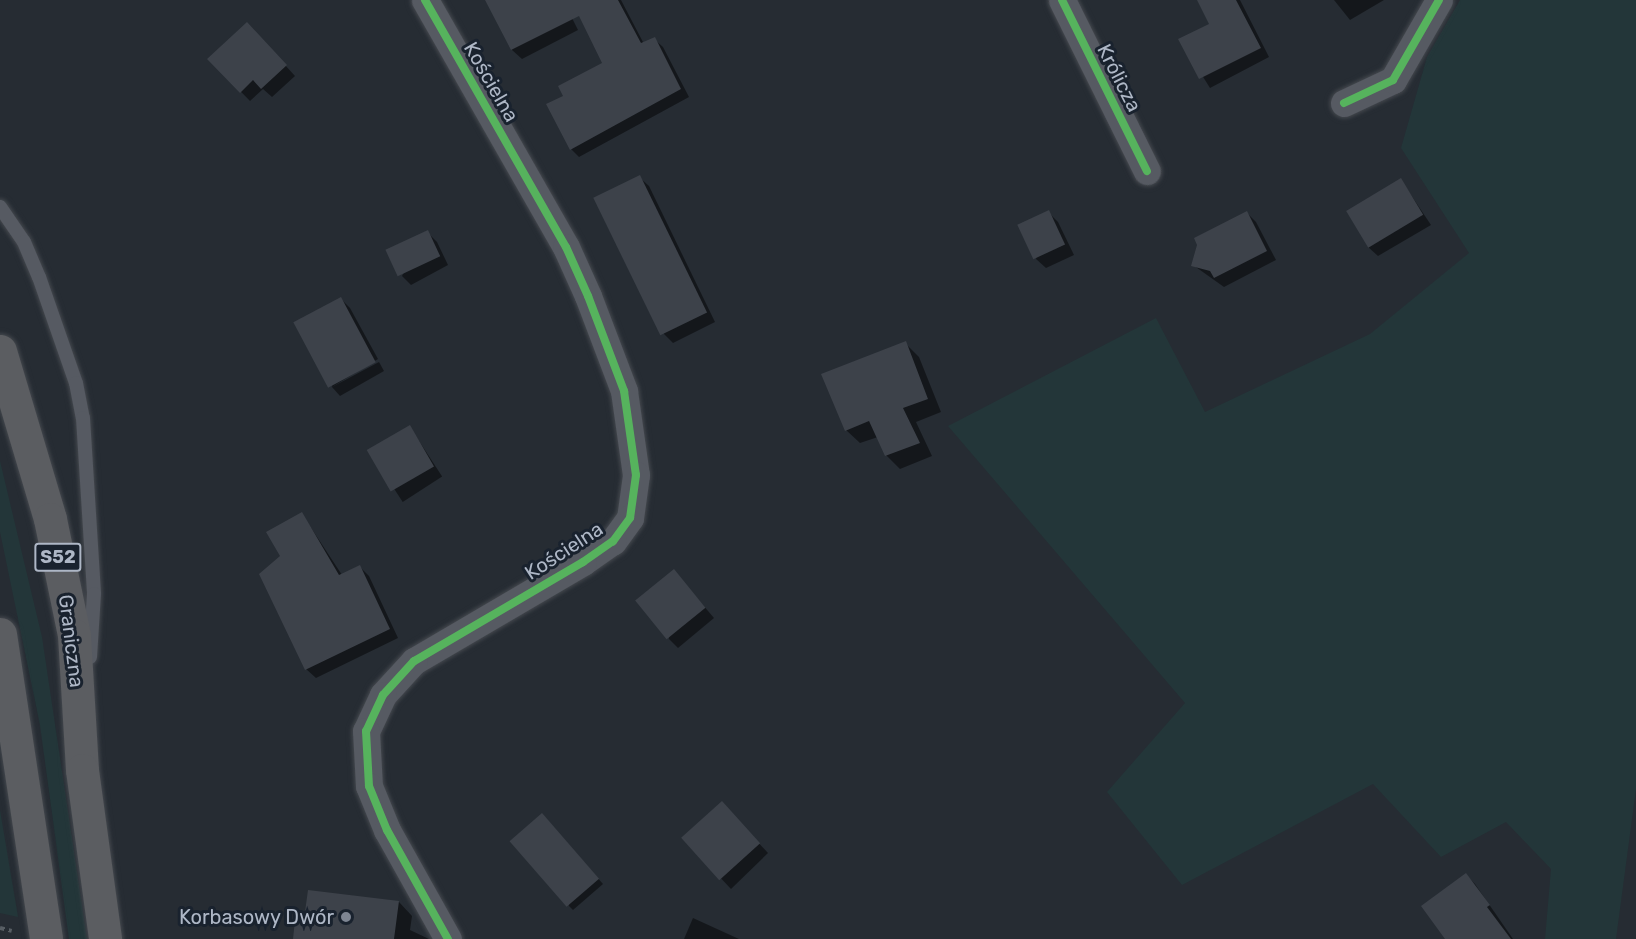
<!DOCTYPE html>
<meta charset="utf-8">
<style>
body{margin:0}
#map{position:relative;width:1636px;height:939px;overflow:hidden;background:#262c33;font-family:Rubik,sans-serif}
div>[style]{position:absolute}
.green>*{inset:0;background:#233639}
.shadow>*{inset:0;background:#0007;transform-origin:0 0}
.building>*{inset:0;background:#3d424a;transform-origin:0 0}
.path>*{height:4px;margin-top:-2px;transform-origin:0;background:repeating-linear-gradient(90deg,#585e64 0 4.5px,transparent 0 9px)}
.roads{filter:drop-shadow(0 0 2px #44484e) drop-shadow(0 0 2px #44484e)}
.service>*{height:14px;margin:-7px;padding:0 7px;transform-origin:7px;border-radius:7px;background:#565a62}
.minor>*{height:27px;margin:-13.5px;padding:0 13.5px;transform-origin:13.5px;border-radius:13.5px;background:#565a62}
.motorway>*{height:33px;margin:-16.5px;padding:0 16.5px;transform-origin:16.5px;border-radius:16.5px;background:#5b5d61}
.cycleway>*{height:8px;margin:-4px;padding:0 4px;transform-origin:4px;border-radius:4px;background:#56b35d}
.dots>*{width:16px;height:16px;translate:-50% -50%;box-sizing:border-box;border:3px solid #19222e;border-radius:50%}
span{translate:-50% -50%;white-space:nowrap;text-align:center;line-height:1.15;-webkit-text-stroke:6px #19222e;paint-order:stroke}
.shield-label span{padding:2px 4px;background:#19222e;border:2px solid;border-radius:4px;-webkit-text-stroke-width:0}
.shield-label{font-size:18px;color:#aeb7c6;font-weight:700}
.street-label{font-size:20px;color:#aeb7c6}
.poi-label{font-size:20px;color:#aeb7c6}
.right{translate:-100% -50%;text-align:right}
</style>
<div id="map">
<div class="green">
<div style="clip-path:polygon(1460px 0,1636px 0,1636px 789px,1616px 939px,1545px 939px,1551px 869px,1506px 822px,1441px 857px,1373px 784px,1182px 885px,1107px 792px,1185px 703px,948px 426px,1156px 318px,1205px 412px,1370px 334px,1469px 253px,1401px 148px,1427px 57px)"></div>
<div style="clip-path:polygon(0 461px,42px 637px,87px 939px,69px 939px,40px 725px,0 532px)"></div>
<div style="clip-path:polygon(0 810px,18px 917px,0 913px)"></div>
</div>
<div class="shadow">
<div style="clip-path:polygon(487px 0,563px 0,578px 30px,522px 59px,512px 50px)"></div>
<div style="clip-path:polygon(573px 0,621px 0,644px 44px,654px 39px,663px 47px,689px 97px,579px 157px,571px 149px,565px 97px,604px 64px)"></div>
<div style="clip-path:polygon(1208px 0,1240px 0,1269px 57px,1210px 88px,1180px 40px,1211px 24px)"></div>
<div style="clip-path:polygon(1334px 0,1384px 0,1350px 20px)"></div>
<div style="clip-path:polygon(256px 33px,295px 76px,272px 97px,263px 89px,250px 101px,209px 59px)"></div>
<div style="clip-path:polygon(639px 177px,649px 186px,715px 322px,673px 343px,664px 334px)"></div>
<div style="clip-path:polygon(1401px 180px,1431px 225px,1378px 256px,1368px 247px)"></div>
<div style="clip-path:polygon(1048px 212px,1058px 222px,1074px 255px,1046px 268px,1036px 259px)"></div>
<div style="clip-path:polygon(1246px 212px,1256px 222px,1276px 260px,1224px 287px,1193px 265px)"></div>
<div style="clip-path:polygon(427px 232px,437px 242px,448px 265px,411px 285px,402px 276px)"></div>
<div style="clip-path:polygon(341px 299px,350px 308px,378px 359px,332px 387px)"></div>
<div style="clip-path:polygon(905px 343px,919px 357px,941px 412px,916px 422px,932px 456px,900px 469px,886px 455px,878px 437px,860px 443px,846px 430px)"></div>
<div style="clip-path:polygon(379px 362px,384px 371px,340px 396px,332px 387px)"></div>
<div style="left:410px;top:427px;width:59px;height:47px;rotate:57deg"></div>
<div style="clip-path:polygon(302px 514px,342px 575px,360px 567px,369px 576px,398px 638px,316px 678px,306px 669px,282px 556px)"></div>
<div style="clip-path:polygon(674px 571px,714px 618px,678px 648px,669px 639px)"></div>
<div style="clip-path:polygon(731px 813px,768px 853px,731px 889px,684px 839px)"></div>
<div style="clip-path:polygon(546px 819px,603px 884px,573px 910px,569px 906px)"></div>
<div style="clip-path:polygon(1466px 875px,1475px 884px,1513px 939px,1447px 939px)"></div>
<div style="clip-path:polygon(399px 902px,412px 916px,410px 930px,429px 939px,296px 939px,307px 914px)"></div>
<div style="clip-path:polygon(693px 918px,739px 939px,684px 939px)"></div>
</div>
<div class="building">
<div style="clip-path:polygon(485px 0,618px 0,641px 43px,655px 37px,681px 89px,570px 150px,546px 104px,563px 96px,558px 86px,602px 63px,579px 16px,511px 50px)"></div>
<div style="clip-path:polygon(1197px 0,1236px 0,1261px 48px,1199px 79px,1178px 39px,1209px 24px)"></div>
<div style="clip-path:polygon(247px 22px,287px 65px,261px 89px,253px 80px,240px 93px,207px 59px)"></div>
<div style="left:640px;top:175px;width:153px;height:52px;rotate:64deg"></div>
<div style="left:1401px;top:178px;width:43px;height:64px;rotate:59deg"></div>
<div style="left:1049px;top:210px;width:38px;height:35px;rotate:65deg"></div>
<div style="clip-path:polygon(1247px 211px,1267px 251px,1214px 278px,1210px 271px,1191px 266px,1197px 245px,1194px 238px)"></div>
<div style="left:428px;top:230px;width:29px;height:47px;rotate:65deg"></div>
<div style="left:341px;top:297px;width:74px;height:54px;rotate:62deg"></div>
<div style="clip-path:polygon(906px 341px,928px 399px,903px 408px,920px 443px,885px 456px,869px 421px,845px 431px,821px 374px)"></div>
<div style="left:410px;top:425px;width:48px;height:50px;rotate:60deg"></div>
<div style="clip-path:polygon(302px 512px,339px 575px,360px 565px,390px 629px,305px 670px,259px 574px,280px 556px,266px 532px)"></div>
<div style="left:674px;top:569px;width:50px;height:50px;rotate:51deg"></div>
<div style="left:722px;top:801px;width:57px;height:55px;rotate:48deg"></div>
<div style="left:542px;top:813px;width:87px;height:43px;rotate:49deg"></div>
<div style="clip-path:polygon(1466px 873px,1490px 905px,1487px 907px,1511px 939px,1445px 939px,1421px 906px)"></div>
<div style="clip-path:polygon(308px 890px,399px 901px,394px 939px,293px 939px,296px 911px,305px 912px)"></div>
</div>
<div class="path">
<div style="left:0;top:928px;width:12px;rotate:14deg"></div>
</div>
<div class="roads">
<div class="service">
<div style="left:0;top:207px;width:42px;rotate:55.6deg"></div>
<div style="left:24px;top:242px;width:38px;rotate:67deg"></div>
<div style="left:39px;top:277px;width:112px;rotate:70.8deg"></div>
<div style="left:76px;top:383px;width:36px;rotate:79deg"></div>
<div style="left:83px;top:418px;width:176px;rotate:86.4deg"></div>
<div style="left:94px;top:594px;width:63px;rotate:93.6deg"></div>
</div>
<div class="minor">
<div style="left:425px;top:0;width:284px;rotate:60.3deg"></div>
<div style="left:566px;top:247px;width:54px;rotate:65.8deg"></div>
<div style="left:588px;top:296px;width:102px;rotate:69.2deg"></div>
<div style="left:624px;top:391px;width:85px;rotate:81.9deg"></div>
<div style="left:636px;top:475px;width:43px;rotate:97.9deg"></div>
<div style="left:630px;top:518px;width:29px;rotate:126deg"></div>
<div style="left:613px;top:541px;width:37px;rotate:145deg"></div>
<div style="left:583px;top:562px;width:196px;rotate:149.6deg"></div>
<div style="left:414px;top:661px;width:46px;rotate:132.4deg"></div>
<div style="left:383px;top:695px;width:40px;rotate:115deg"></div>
<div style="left:366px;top:731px;width:55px;rotate:86.9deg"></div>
<div style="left:369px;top:786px;width:48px;rotate:67.8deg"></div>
<div style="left:387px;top:830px;width:125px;rotate:60.8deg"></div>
<div style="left:1062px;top:0;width:191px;rotate:63.6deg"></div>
<div style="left:1344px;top:103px;width:54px;rotate:-25.1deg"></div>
<div style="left:1393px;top:80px;width:92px;rotate:-60.1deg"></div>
</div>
<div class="motorway">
<div style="left:0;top:351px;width:175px;rotate:73.4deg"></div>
<div style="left:50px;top:519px;width:118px;rotate:78.3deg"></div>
<div style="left:74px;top:635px;width:135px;rotate:86.6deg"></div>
<div style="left:82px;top:770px;width:171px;rotate:82.2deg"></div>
<div style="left:0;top:634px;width:308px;rotate:81.4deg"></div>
</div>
</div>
<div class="cycleway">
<div style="left:425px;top:0;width:284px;rotate:60.3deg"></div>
<div style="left:566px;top:247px;width:54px;rotate:65.8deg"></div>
<div style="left:588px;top:296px;width:102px;rotate:69.2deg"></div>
<div style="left:624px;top:391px;width:85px;rotate:81.9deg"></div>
<div style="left:636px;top:475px;width:43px;rotate:97.9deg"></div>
<div style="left:630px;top:518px;width:29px;rotate:126deg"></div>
<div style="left:613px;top:541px;width:37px;rotate:145deg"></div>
<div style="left:583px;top:562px;width:196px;rotate:149.6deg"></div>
<div style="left:414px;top:661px;width:46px;rotate:132.4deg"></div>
<div style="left:383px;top:695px;width:40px;rotate:115deg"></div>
<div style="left:366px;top:731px;width:55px;rotate:86.9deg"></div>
<div style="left:369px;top:786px;width:48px;rotate:67.8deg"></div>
<div style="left:387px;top:830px;width:125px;rotate:60.8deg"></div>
<div style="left:1062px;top:0;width:191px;rotate:63.6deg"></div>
<div style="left:1344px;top:103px;width:54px;rotate:-25.1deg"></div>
<div style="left:1393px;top:80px;width:92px;rotate:-60.1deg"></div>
</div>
<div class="dots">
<div style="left:346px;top:917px;background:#7e8693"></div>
</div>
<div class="shield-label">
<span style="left:58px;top:557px">S52</span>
</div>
<div class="street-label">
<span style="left:1119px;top:78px;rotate:63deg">Królicza</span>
<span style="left:491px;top:82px;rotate:60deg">Kościelna</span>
<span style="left:564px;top:551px;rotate:-33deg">Kościelna</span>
<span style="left:71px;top:641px;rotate:83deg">Graniczna</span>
</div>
<div class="poi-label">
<span class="right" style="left:334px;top:917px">Korbasowy Dwór</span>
</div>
</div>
